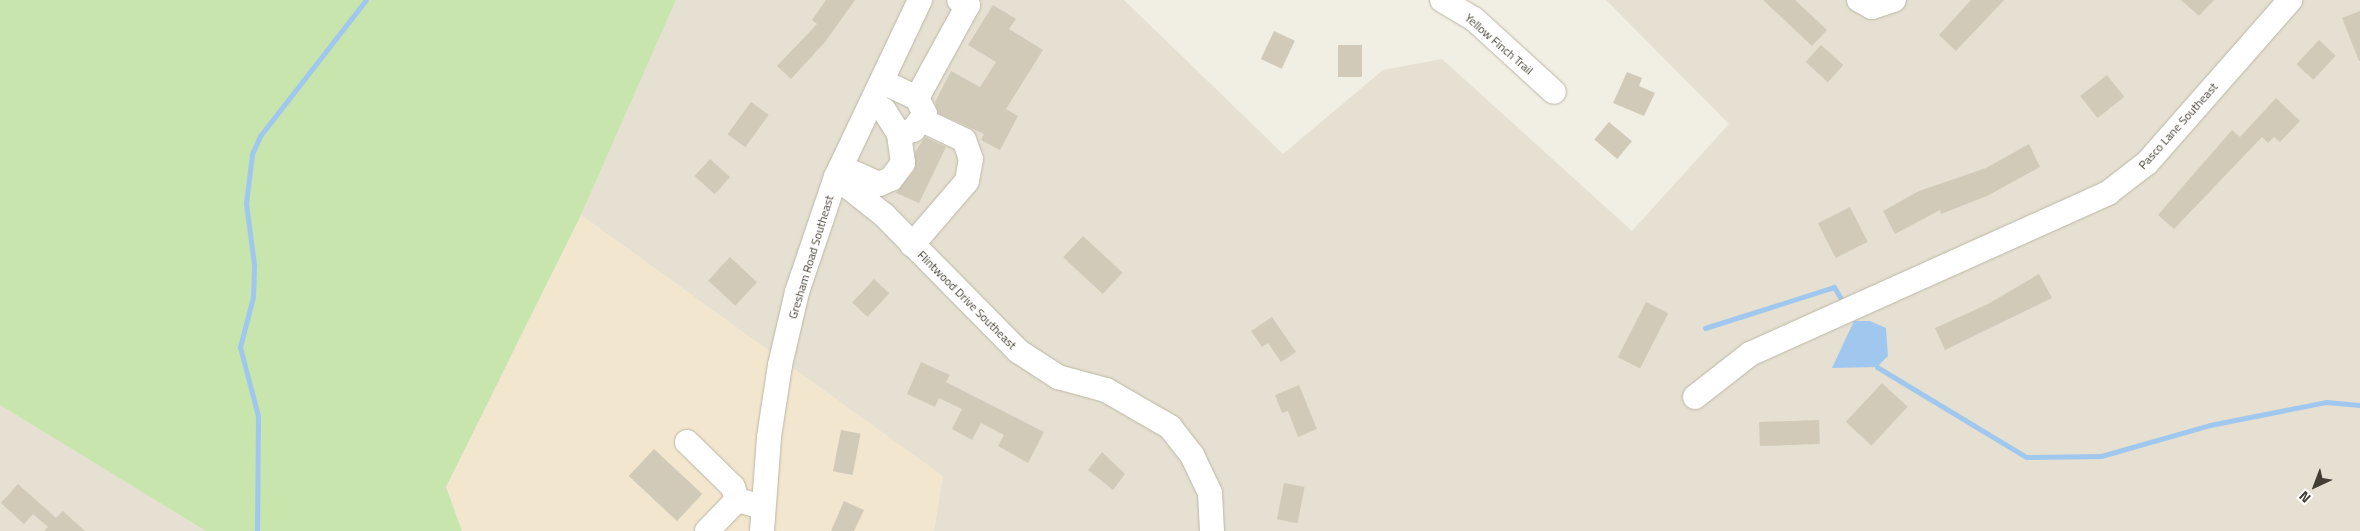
<!DOCTYPE html>
<style>
body{margin:0}
#map{position:relative;width:2360px;height:531px;overflow:hidden;background:#f1eee3;font-family:"Titillium Web",sans-serif}
div>[style]{position:absolute}
.residential>*{inset:0;background:#e5e0d1}
.commercial>*{inset:0;background:#f3e6ce}
.green>*{inset:0;background:#c7e5ac}
.water>*{inset:0;background:#a0c8ee}
.stream>*{height:5px;margin:-2.5px;padding:0 2.5px;transform-origin:2.5px;border-radius:2.5px;background:#a0c8ee}
.building>*{inset:0;background:#d2cab9;transform-origin:0 0}
.roads{filter:drop-shadow(0 0 1px #bcb6a6) drop-shadow(0 0 1px #bcb6a6)}
.minor>*{height:24px;margin:-12px;padding:0 12px;transform-origin:12px;border-radius:12px;background:#fff}
span{translate:-50% -50%;white-space:nowrap;text-align:center;line-height:1.15;-webkit-text-stroke:4px #fff;paint-order:stroke}
.street-label{font-size:12px;color:#433e34}
.north{position:absolute;left:2290px;top:461px;width:50px;height:50px;-webkit-text-stroke:4px #fff;paint-order:stroke;rotate:223deg;font-size:14px;font-weight:700;line-height:20px;text-align:center;color:#433e34}
.north::after{content:'';display:block;margin:auto;width:18px;height:22px;background:#433e34;clip-path:polygon(50% 0,100% 100%,50% 72%,0 100%)}
</style>
<div id="map">
<div class="residential">
<div style="clip-path:polygon(676px 0,1124px 0,1283px 154px,1383px 70px,1442px 59px,1632px 231px,1729px 124px,1606px 0,2360px 0,2360px 531px,934px 531px,942px 476px,581px 215px)"></div>
<div style="clip-path:polygon(0 405px,43px 431px,206px 531px,0 531px)"></div>
</div>
<div class="commercial">
<div style="clip-path:polygon(581px 215px,943px 476px,934px 531px,462px 531px,446px 487px)"></div>
</div>
<div class="green">
<div style="clip-path:polygon(0 0,676px 0,581px 215px,446px 487px,462px 531px,206px 531px,0 405px)"></div>
</div>
<div class="water">
<div style="clip-path:polygon(1854px 321px,1870px 321px,1886px 328px,1888px 356px,1877px 367px,1832px 368px)"></div>
</div>
<div class="stream">
<div style="left:1705px;top:328px;width:135px;rotate:-17.6deg"></div>
<div style="left:1834px;top:287px;width:21px;rotate:59deg"></div>
<div style="left:1877px;top:367px;width:174px;rotate:31.1deg"></div>
<div style="left:2026px;top:457px;width:75px;rotate:-0.8deg"></div>
<div style="left:2101px;top:456px;width:113px;rotate:-15.9deg"></div>
<div style="left:2210px;top:425px;width:118px;rotate:-11.2deg"></div>
<div style="left:2326px;top:402px;width:34px;rotate:5deg"></div>
<div style="left:257px;top:531px;width:115px;rotate:-89.5deg"></div>
<div style="left:258px;top:416px;width:71px;rotate:-104.6deg"></div>
<div style="left:240px;top:347px;width:52px;rotate:-75.4deg"></div>
<div style="left:253px;top:297px;width:33px;rotate:-88deg"></div>
<div style="left:254px;top:264px;width:62px;rotate:-97.5deg"></div>
<div style="left:246px;top:203px;width:49px;rotate:-83deg"></div>
<div style="left:252px;top:154px;width:20px;rotate:-66deg"></div>
<div style="left:260px;top:136px;width:172px;rotate:-52.1deg"></div>
</div>
<div class="building">
<div style="clip-path:polygon(826px 0,855px 0,825px 42px,791px 79px,777px 66px,817px 24px,812px 20px)"></div>
<div style="clip-path:polygon(1763px 0,1795px 0,1827px 30px,1812px 46px)"></div>
<div style="clip-path:polygon(1971px 0,2004px 0,1956px 51px,1939px 35px)"></div>
<div style="clip-path:polygon(2181px 0,2214px 0,2199px 16px)"></div>
<div style="clip-path:polygon(993px 5px,1016px 19px,1009px 29px,1043px 50px,1006px 109px,1018px 116px,1000px 150px,981px 140px,984px 134px,938px 113px,935px 102px,951px 71px,980px 87px,996px 62px,968px 45px)"></div>
<div style="clip-path:polygon(2360px 11px,2360px 61px,2359px 61px,2342px 18px)"></div>
<div style="left:1274px;top:31px;width:23px;height:31px;rotate:25deg"></div>
<div style="left:2319px;top:40px;width:23px;height:33px;rotate:43deg"></div>
<div style="left:1338px;top:45px;width:24px;height:32px"></div>
<div style="left:1821px;top:45px;width:30px;height:23px;rotate:42deg"></div>
<div style="clip-path:polygon(1627px 72px,1642px 78px,1639px 86px,1655px 93px,1644px 116px,1613px 103px)"></div>
<div style="left:2107px;top:75px;width:28px;height:34px;rotate:52deg"></div>
<div style="clip-path:polygon(2276px 98px,2300px 121px,2280px 142px,2274px 137px,2268px 143px,2262px 137px,2174px 229px,2158px 215px,2232px 130px,2240px 137px)"></div>
<div style="left:751px;top:102px;width:22px;height:40px;rotate:36deg"></div>
<div style="left:1609px;top:122px;width:30px;height:23px;rotate:40deg"></div>
<div style="clip-path:polygon(925px 137px,946px 147px,919px 203px,896px 193px,914px 171px,915px 152px)"></div>
<div style="clip-path:polygon(2029px 144px,2040px 167px,1987px 196px,1941px 214px,1940px 210px,1895px 234px,1883px 211px,1919px 191px,1986px 168px)"></div>
<div style="left:710px;top:159px;width:27px;height:23px;rotate:42deg"></div>
<div style="left:1850px;top:207px;width:39px;height:36px;rotate:63deg"></div>
<div style="left:1083px;top:236px;width:54px;height:29px;rotate:43deg"></div>
<div style="left:730px;top:257px;width:37px;height:32px;rotate:43deg"></div>
<div style="clip-path:polygon(2039px 274px,2052px 298px,1945px 350px,1935px 328px,1988px 304px)"></div>
<div style="left:874px;top:279px;width:21px;height:32px;rotate:43deg"></div>
<div style="left:1646px;top:302px;width:25px;height:62px;rotate:27deg"></div>
<div style="clip-path:polygon(1272px 317px,1296px 352px,1281px 362px,1268px 343px,1262px 347px,1251px 331px)"></div>
<div style="clip-path:polygon(921px 362px,950px 375px,946px 382px,1044px 432px,1028px 463px,998px 446px,1004px 435px,981px 423px,972px 440px,952px 429px,962px 409px,939px 398px,935px 407px,907px 394px)"></div>
<div style="left:1882px;top:383px;width:35px;height:53px;rotate:43deg"></div>
<div style="clip-path:polygon(1299px 385px,1317px 429px,1298px 437px,1288px 411px,1282px 413px,1275px 395px)"></div>
<div style="left:1819px;top:420px;width:24px;height:60px;rotate:88deg"></div>
<div style="left:841px;top:430px;width:20px;height:42px;rotate:11deg"></div>
<div style="left:654px;top:449px;width:66px;height:37px;rotate:43deg"></div>
<div style="clip-path:polygon(1102px 452px,1125px 474px,1113px 490px,1088px 470px)"></div>
<div style="left:1284px;top:483px;width:21px;height:37px;rotate:11deg"></div>
<div style="clip-path:polygon(18px 484px,56px 518px,63px 511px,85px 531px,44px 531px,48px 527px,33px 514px,24px 524px,1px 503px)"></div>
<div style="clip-path:polygon(844px 501px,864px 510px,854px 531px,831px 531px)"></div>
</div>
<div class="roads">
<div class="minor">
<div style="left:1442px;top:0;width:37px;rotate:31deg"></div>
<div style="left:1474px;top:19px;width:108px;rotate:42.4deg"></div>
<div style="left:1859px;top:0;width:15px;rotate:28deg"></div>
<div style="left:1872px;top:7px;width:23px;rotate:-18deg"></div>
<div style="left:917px;top:98px;width:106px;rotate:-61.3deg"></div>
<div style="left:968px;top:5px;width:10px;rotate:-151deg"></div>
<div style="left:871px;top:104px;width:14px;rotate:25deg"></div>
<div style="left:884px;top:110px;width:28px;rotate:58deg"></div>
<div style="left:841px;top:167px;width:42px;rotate:24.1deg"></div>
<div style="left:879px;top:184px;width:13px;rotate:-23deg"></div>
<div style="left:891px;top:179px;width:20px;rotate:-53deg"></div>
<div style="left:903px;top:163px;width:29px;rotate:-98deg"></div>
<div style="left:899px;top:134px;width:15px;rotate:-16deg"></div>
<div style="left:913px;top:130px;width:20px;rotate:-53deg"></div>
<div style="left:925px;top:114px;width:18px;rotate:-117deg"></div>
<div style="left:917px;top:98px;width:38px;rotate:-155deg"></div>
<div style="left:836px;top:177px;width:61px;rotate:38.4deg"></div>
<div style="left:884px;top:215px;width:191px;rotate:45.4deg"></div>
<div style="left:1018px;top:351px;width:48px;rotate:33deg"></div>
<div style="left:1058px;top:377px;width:50px;rotate:15.2deg"></div>
<div style="left:1106px;top:390px;width:74px;rotate:30deg"></div>
<div style="left:1170px;top:427px;width:36px;rotate:52deg"></div>
<div style="left:1192px;top:455px;width:42px;rotate:64.7deg"></div>
<div style="left:1210px;top:493px;width:38px;rotate:87deg"></div>
<div style="left:912px;top:245px;width:84px;rotate:-49.3deg"></div>
<div style="left:967px;top:181px;width:22px;rotate:-80deg"></div>
<div style="left:971px;top:159px;width:20px;rotate:-110deg"></div>
<div style="left:964px;top:140px;width:47px;rotate:-154.5deg"></div>
<div style="left:1695px;top:397px;width:70px;rotate:-38deg"></div>
<div style="left:1750px;top:354px;width:393px;rotate:-24.2deg"></div>
<div style="left:2108px;top:193px;width:49px;rotate:-37.6deg"></div>
<div style="left:2147px;top:163px;width:217px;rotate:-48.7deg"></div>
<div style="left:687px;top:442px;width:64px;rotate:44.4deg"></div>
<div style="left:733px;top:487px;width:14px;rotate:73deg"></div>
<div style="left:707px;top:531px;width:43px;rotate:-45.9deg"></div>
<div style="left:737px;top:500px;width:16px;rotate:15deg"></div>
<div style="left:762px;top:531px;width:94px;rotate:-85.7deg"></div>
<div style="left:769px;top:437px;width:73px;rotate:-81.3deg"></div>
<div style="left:780px;top:365px;width:75px;rotate:-76.9deg"></div>
<div style="left:797px;top:292px;width:121px;rotate:-71.3deg"></div>
<div style="left:836px;top:177px;width:196px;rotate:-64.6deg"></div>
</div>
</div>
<div class="street-label">
<span style="left:1499px;top:44px;rotate:41deg">Yellow Finch Trail</span>
<span style="left:2178px;top:126px;rotate:-48deg">Pasco Lane Southeast</span>
<span style="left:811px;top:257px;rotate:-73deg">Gresham Road Southeast</span>
<span style="left:967px;top:300px;rotate:45deg">Flintwood Drive Southeast</span>
</div>
<div class="north">N</div>
</div>
